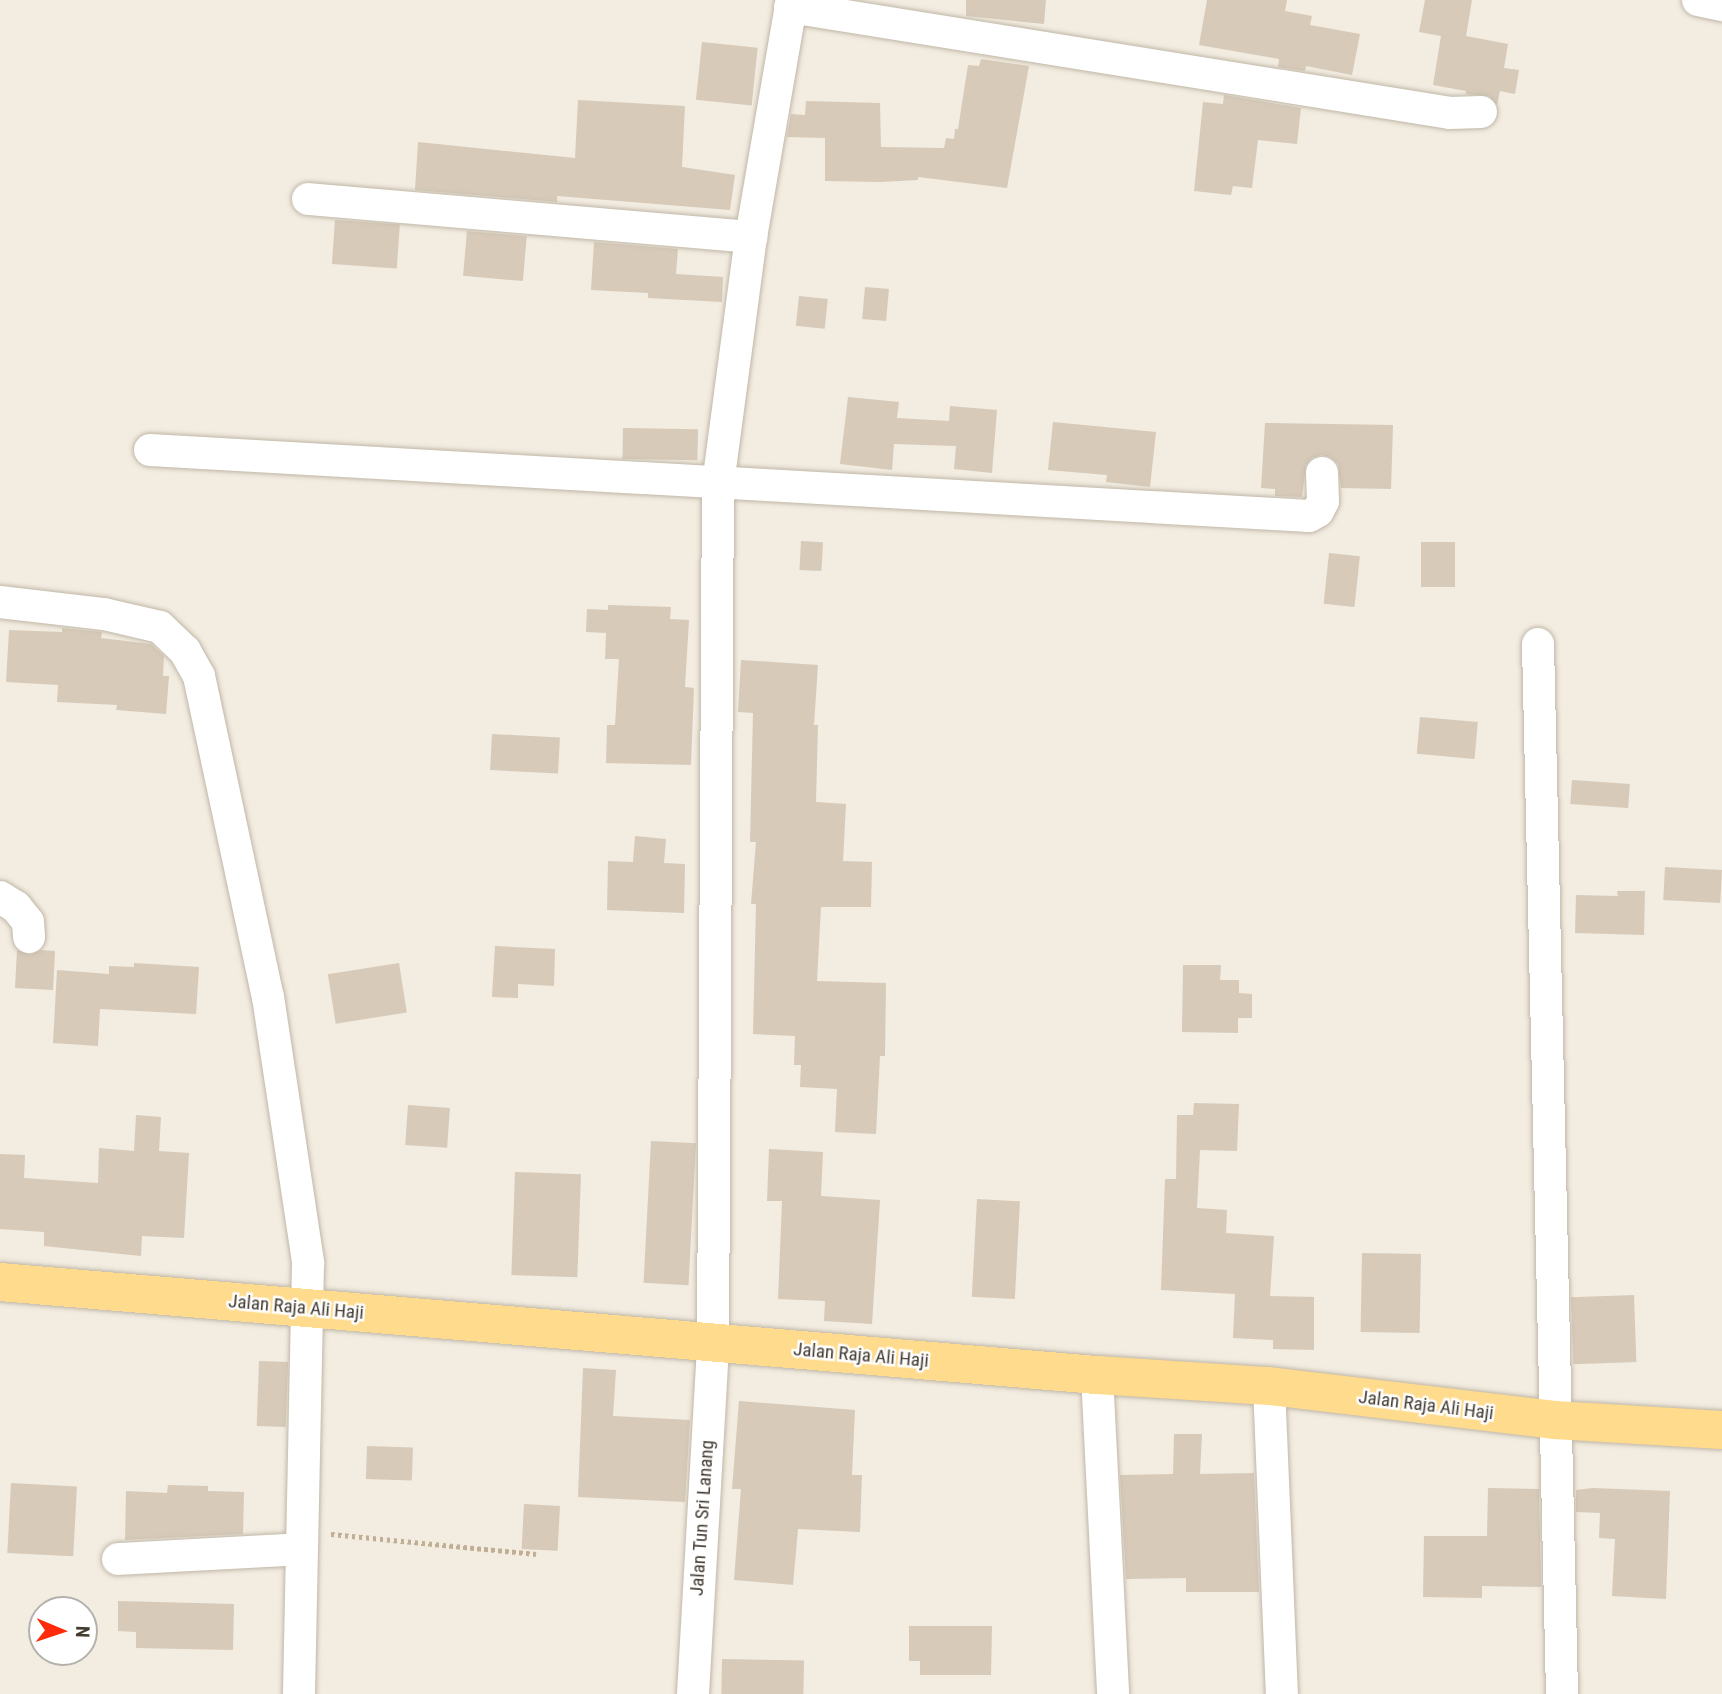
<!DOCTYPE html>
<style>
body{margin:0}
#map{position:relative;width:1722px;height:1694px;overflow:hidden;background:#f2ece1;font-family:"Roboto Condensed",sans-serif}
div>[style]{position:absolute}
.building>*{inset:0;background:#d7cab9;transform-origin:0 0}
.path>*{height:4.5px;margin-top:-2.25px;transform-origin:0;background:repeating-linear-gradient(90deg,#c0af94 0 3.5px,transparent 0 7px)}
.roads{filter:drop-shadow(0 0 2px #c0b7a6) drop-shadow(0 0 2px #c0b7a6)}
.street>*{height:32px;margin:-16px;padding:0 16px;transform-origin:16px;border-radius:16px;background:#fff}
.primary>*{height:38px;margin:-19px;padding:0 19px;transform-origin:19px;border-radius:19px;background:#ffdb8d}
span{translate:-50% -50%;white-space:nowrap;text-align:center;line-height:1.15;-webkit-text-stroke:5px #fff;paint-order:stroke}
.street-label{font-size:19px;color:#433c32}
.north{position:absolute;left:28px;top:1596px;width:70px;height:70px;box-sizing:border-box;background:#fff;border:2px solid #b4b1ad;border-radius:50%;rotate:92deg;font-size:19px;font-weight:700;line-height:28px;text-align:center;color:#433c32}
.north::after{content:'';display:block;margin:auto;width:24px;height:32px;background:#ff290b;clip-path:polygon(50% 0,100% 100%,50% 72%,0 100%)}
</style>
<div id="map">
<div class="building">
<div style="clip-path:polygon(966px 0,1046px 0,1044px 24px,966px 16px)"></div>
<div style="clip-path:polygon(1207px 0,1287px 0,1285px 11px,1312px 16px,1310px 25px,1360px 34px,1352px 75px,1306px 66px,1305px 71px,1278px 67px,1279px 59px,1199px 45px)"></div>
<div style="clip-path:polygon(1425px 0,1472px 0,1466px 36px,1508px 44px,1504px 68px,1519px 70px,1515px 94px,1500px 91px,1497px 105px,1489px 96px,1466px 94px,1466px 91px,1433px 85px,1441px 36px,1419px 32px)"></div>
<div style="left:702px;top:42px;width:56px;height:58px;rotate:6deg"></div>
<div style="clip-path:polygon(981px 59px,1029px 66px,1007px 188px,918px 177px,918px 180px,881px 182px,825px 181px,825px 138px,787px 137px,791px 114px,805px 115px,806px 101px,880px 103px,881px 147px,944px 148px,946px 138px,954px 139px,955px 129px,958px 129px,968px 65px,979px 66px)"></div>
<div style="clip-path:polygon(1224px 95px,1301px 108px,1297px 144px,1258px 140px,1252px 188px,1233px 186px,1231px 195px,1194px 191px,1203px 102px,1223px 104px)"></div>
<div style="clip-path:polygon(578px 100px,685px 106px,682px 167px,735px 175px,730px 210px,557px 196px,557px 202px,415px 190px,418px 142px,575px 158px)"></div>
<div style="left:335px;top:220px;width:65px;height:44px;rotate:4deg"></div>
<div style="left:467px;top:231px;width:60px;height:45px;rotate:5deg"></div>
<div style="clip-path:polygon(594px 242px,678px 249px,676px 274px,723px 277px,722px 302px,648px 298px,648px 293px,591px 290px)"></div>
<div style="left:865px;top:287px;width:24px;height:32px;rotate:5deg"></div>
<div style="left:799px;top:296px;width:29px;height:30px;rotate:6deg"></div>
<div style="clip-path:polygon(848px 397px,899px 402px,897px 418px,949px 421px,950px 406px,997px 410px,992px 473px,954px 469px,956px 446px,894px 444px,892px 470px,840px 464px)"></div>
<div style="clip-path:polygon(1053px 422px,1156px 432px,1150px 487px,1106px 482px,1107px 475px,1048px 470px)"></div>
<div style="clip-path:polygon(1265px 423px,1393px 425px,1391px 489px,1341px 488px,1338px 464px,1330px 457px,1321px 455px,1312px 458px,1306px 465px,1302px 497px,1275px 496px,1275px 489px,1261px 488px)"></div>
<div style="left:623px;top:428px;width:75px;height:31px;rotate:1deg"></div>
<div style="left:801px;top:541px;width:22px;height:29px;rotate:3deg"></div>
<div style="left:1421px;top:542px;width:34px;height:45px"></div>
<div style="left:1329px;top:553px;width:31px;height:51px;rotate:6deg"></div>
<div style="clip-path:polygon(608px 605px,671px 607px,670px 619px,689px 620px,685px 687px,694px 688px,691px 765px,606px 763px,607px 725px,615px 725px,619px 659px,605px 659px,606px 633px,586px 632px,587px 609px,608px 610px)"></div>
<div style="clip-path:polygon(62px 628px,102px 632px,101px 638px,151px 644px,164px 656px,163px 676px,169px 676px,166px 714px,116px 710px,117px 705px,57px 702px,58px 685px,6px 682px,9px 630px,62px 632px)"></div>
<div style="clip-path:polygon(741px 660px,818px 665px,814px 725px,818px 725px,816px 802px,846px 804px,843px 861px,872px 862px,871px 907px,821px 907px,817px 981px,886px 983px,885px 1056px,880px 1056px,876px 1134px,835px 1132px,837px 1089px,800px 1087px,801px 1065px,794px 1065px,795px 1036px,753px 1034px,756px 904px,751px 904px,756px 842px,750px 842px,753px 713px,738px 712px)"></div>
<div style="left:1420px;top:717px;width:58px;height:37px;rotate:5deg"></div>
<div style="left:492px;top:734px;width:68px;height:36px;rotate:3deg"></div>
<div style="left:1572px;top:780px;width:58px;height:24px;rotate:4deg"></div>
<div style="clip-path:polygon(635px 836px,666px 839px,664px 863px,685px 864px,684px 913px,607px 910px,608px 861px,633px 862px)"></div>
<div style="left:1665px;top:867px;width:57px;height:33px;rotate:3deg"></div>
<div style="clip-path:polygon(1617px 891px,1645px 891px,1644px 935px,1575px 933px,1576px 895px,1618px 896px)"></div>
<div style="clip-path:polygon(495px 946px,555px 949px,554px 986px,518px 984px,518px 998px,492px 997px)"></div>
<div style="clip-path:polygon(17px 950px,30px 955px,41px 950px,55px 951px,53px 990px,15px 988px)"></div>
<div style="clip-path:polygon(134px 963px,199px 967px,196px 1014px,100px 1009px,98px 1046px,53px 1043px,57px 970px,109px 974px,109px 966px,134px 967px)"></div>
<div style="left:399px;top:963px;width:50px;height:72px;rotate:81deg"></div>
<div style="clip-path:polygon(1183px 965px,1221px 965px,1220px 980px,1239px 980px,1239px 993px,1252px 994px,1252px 1018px,1238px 1018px,1238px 1033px,1182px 1032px)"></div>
<div style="clip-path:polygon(1194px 1103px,1239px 1104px,1237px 1151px,1200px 1150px,1197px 1208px,1227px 1210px,1226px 1233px,1274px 1236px,1270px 1296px,1314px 1297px,1314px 1350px,1273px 1349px,1273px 1340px,1233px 1338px,1235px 1294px,1161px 1290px,1165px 1179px,1176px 1179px,1177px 1115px,1193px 1115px)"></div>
<div style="left:408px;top:1105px;width:42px;height:40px;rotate:4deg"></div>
<div style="clip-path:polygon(136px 1115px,161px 1117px,159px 1151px,189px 1153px,184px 1238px,142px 1236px,141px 1256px,44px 1246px,44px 1232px,0 1229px,0 1154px,25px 1155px,24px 1178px,98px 1183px,99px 1148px,134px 1151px)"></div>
<div style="left:651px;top:1141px;width:45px;height:142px;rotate:3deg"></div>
<div style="clip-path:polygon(769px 1149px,823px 1152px,821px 1196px,880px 1200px,872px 1324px,824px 1321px,825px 1301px,778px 1299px,782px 1201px,767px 1201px)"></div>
<div style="left:515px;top:1172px;width:66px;height:103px;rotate:2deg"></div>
<div style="left:977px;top:1199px;width:43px;height:98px;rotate:3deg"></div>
<div style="left:1362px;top:1253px;width:59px;height:79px;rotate:1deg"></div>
<div style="left:1634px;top:1295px;width:67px;height:63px;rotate:88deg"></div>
<div style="left:259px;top:1361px;width:29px;height:65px;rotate:2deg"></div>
<div style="clip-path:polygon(583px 1368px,616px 1370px,613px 1416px,690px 1420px,685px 1502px,578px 1497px)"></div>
<div style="clip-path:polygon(739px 1401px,855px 1410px,852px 1475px,862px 1475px,860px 1532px,798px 1529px,793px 1585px,734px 1580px,741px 1489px,732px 1489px)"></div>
<div style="clip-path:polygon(1174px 1434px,1202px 1434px,1200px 1474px,1254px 1473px,1259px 1592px,1186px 1592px,1186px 1578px,1126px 1579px,1120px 1475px,1173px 1474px)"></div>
<div style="left:367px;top:1446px;width:46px;height:33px;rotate:2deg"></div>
<div style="left:11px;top:1483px;width:66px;height:70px;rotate:3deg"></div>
<div style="clip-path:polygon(168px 1485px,208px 1486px,208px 1491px,244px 1492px,243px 1534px,125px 1540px,126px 1491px,167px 1493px)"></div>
<div style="clip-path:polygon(1488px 1488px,1539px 1489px,1541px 1587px,1482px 1586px,1482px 1598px,1423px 1597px,1424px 1536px,1487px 1536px)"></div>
<div style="clip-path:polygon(1593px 1488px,1670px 1491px,1666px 1599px,1612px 1596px,1615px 1539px,1599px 1538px,1600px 1513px,1576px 1512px,1576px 1490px)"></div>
<div style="left:524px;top:1504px;width:36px;height:45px;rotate:3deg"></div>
<div style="clip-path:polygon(118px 1601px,234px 1604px,233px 1650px,136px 1648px,136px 1632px,118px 1631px)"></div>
<div style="clip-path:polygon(909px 1626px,992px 1626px,991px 1675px,920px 1675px,920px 1661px,909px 1661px)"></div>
<div style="left:722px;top:1659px;width:82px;height:35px;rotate:1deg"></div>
</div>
<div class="path">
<div style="left:331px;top:1534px;width:206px;rotate:5.6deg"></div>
</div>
<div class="roads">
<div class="street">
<div style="left:1698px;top:0;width:25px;rotate:12deg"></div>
<div style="left:790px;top:7px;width:668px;rotate:9.12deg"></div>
<div style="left:1450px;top:113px;width:31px;rotate:-2deg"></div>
<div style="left:308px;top:199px;width:445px;rotate:4.9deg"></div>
<div style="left:150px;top:450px;width:1161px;rotate:3.26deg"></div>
<div style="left:1309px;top:516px;width:10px;rotate:-29deg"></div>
<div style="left:1318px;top:511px;width:11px;rotate:-63deg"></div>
<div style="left:1323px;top:501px;width:28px;rotate:-92deg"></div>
<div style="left:0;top:602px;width:105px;rotate:6.6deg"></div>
<div style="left:104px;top:614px;width:57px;rotate:13.1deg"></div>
<div style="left:160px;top:627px;width:35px;rotate:44deg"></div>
<div style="left:185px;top:651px;width:29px;rotate:61deg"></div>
<div style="left:199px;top:676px;width:328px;rotate:77.9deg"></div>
<div style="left:268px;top:997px;width:269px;rotate:81.4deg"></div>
<div style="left:308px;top:1263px;width:431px;rotate:91.2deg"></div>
<div style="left:1538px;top:644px;width:1050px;rotate:88.69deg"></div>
<div style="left:0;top:897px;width:19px;rotate:32deg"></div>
<div style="left:16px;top:907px;width:19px;rotate:51deg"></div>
<div style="left:28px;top:922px;width:15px;rotate:86deg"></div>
<div style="left:1097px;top:1375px;width:319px;rotate:87.1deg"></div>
<div style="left:1269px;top:1386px;width:308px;rotate:87.6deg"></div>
<div style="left:118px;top:1559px;width:184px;rotate:-3.1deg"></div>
<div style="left:693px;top:1694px;width:353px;rotate:-86.7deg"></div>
<div style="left:713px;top:1342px;width:858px;rotate:-89.67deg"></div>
<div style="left:718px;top:484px;width:249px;rotate:-82.4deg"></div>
<div style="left:751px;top:237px;width:241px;rotate:-80.2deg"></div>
</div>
<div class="primary">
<div style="left:0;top:1282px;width:1101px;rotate:4.85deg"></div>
<div style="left:1097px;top:1375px;width:172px;rotate:3.7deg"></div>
<div style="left:1269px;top:1386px;width:287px;rotate:6.8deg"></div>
<div style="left:1554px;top:1420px;width:168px;rotate:3.4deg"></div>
</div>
</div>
<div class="street-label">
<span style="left:296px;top:1307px;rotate:5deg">Jalan Raja Ali Haji</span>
<span style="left:861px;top:1355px;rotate:5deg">Jalan Raja Ali Haji</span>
<span style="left:1426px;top:1405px;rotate:7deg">Jalan Raja Ali Haji</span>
<span style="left:702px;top:1518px;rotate:-86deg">Jalan Tun Sri Lanang</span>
</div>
<div class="north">N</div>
</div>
